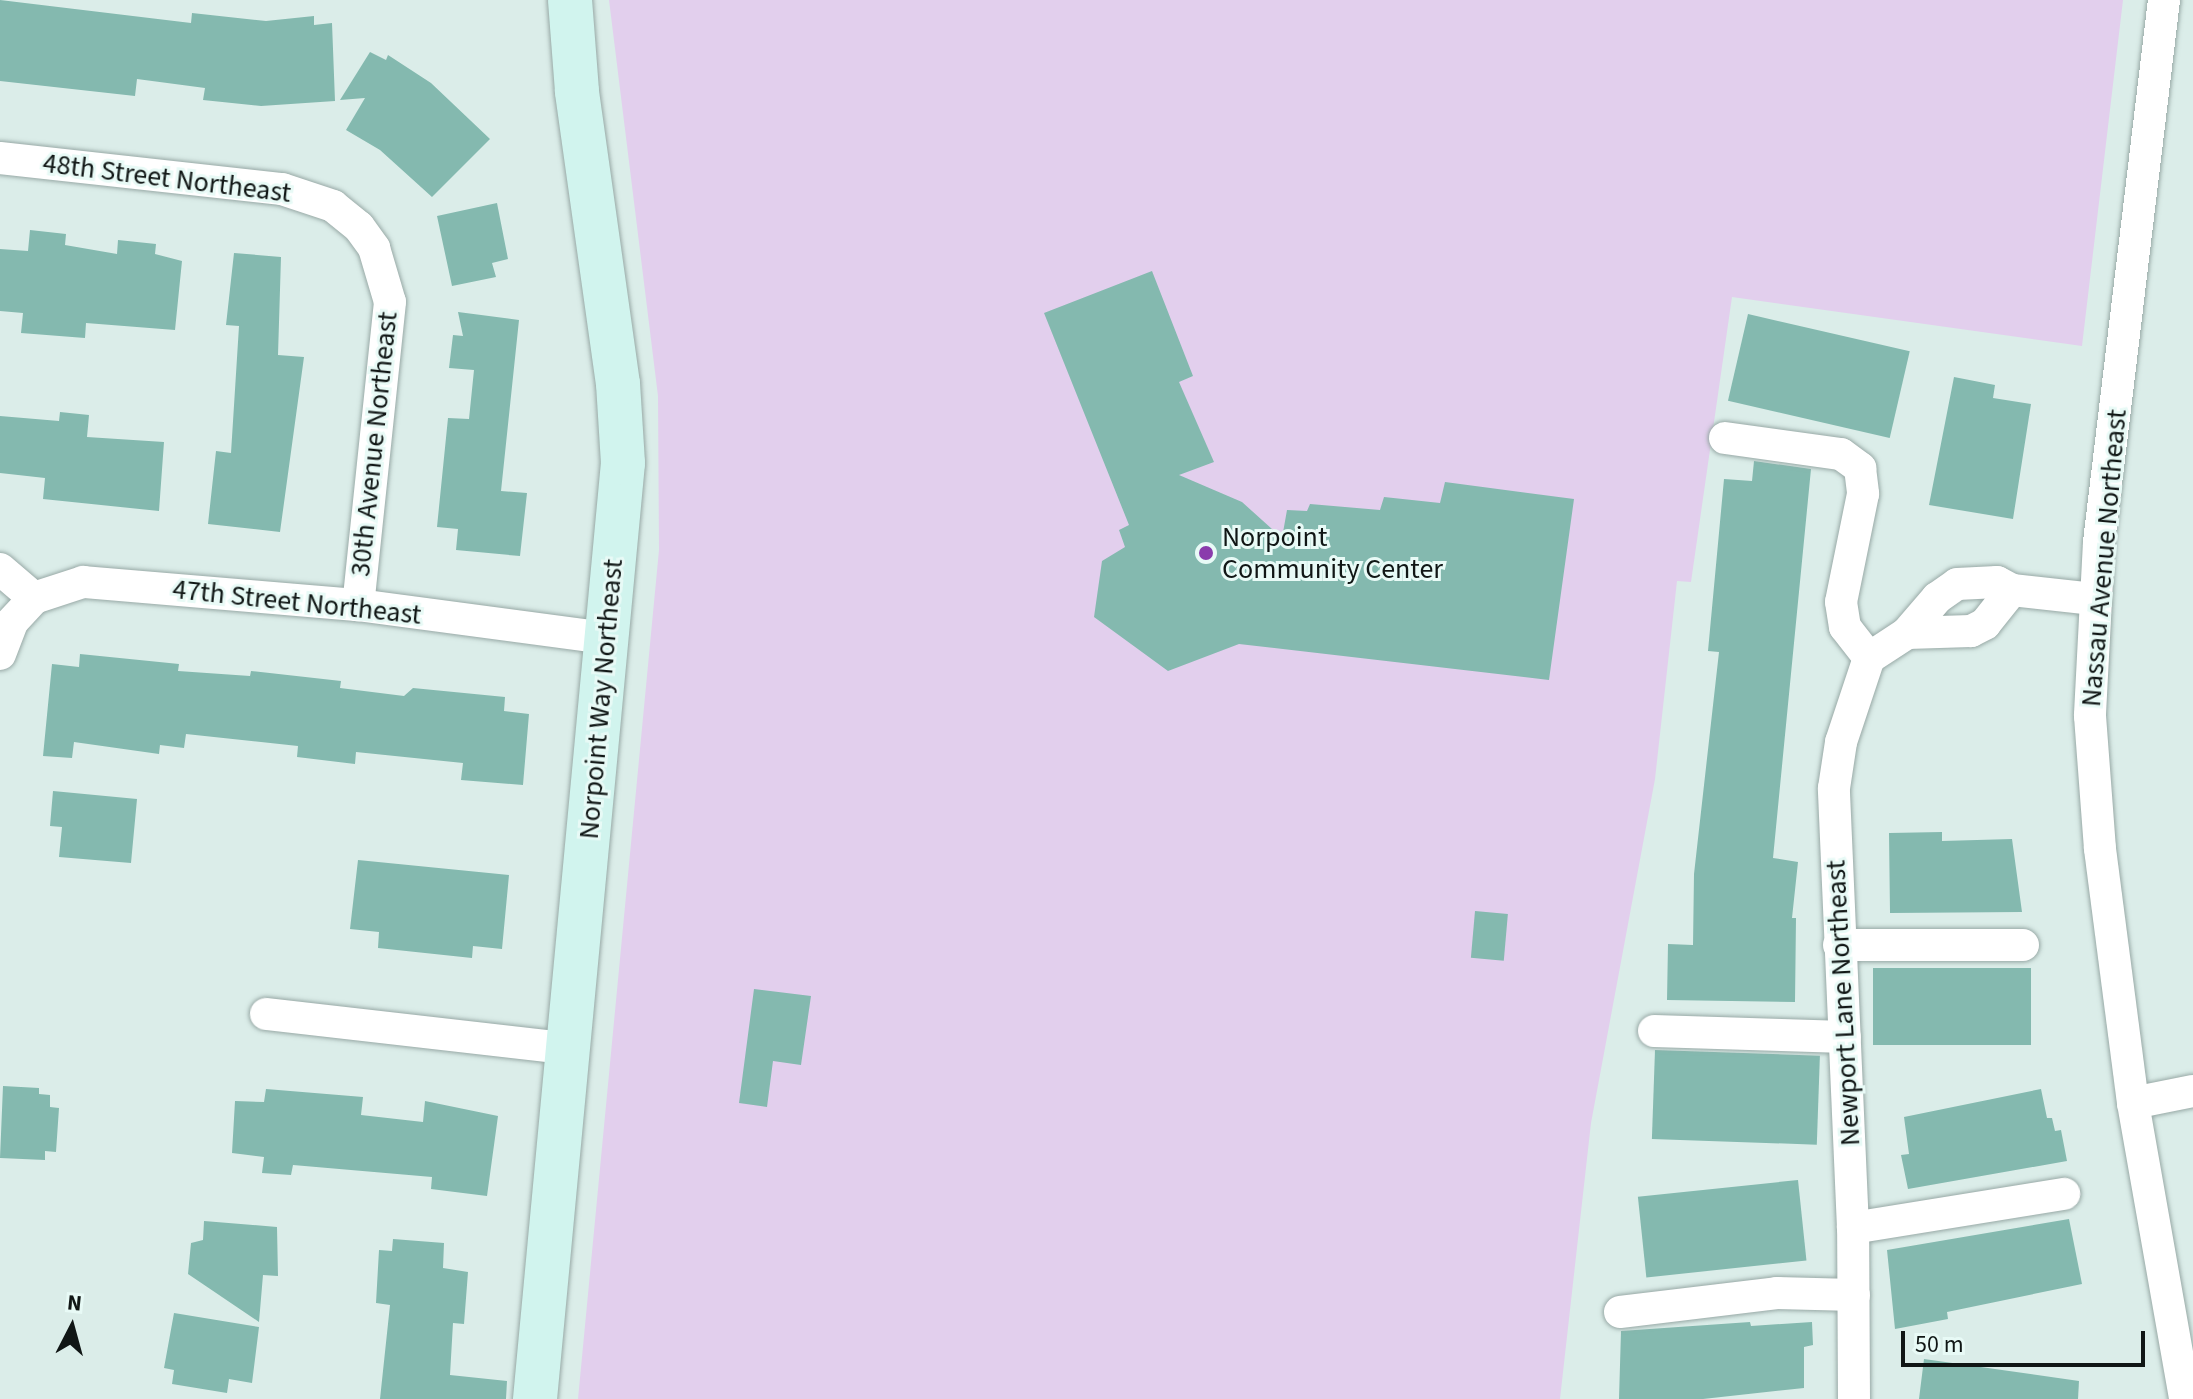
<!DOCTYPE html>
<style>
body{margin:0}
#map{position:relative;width:2193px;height:1399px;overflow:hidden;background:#dbede9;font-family:"Source Sans 3",sans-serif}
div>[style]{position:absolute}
.green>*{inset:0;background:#e2cfed}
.building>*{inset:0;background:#84b9af;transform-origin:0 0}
.roads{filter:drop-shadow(0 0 2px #98a9a6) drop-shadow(0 0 2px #98a9a6)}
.street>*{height:32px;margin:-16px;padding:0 16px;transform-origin:16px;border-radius:16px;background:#fff}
.secondary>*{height:44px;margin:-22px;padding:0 22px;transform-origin:22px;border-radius:22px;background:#d1f4ee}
.dots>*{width:22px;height:22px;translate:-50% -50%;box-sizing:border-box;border:4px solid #e8faf6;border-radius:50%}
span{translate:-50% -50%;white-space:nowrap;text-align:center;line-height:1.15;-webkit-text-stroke:6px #e8faf6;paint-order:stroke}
.street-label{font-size:28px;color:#101615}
.poi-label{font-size:28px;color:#101615}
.left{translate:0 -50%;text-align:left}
.north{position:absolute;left:32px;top:1287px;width:80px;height:80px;-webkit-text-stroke:6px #e8faf6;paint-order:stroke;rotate:6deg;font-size:22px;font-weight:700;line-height:32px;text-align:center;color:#101615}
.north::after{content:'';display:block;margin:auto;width:28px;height:36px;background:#101615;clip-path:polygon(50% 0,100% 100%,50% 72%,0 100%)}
.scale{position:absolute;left:1901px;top:1331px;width:244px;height:36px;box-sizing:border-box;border:4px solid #101615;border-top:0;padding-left:10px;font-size:24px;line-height:28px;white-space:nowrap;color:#101615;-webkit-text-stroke:6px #e8faf6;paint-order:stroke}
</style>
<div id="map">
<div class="green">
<div style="clip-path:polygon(609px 0,2123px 0,2082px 346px,1732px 297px,1691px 582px,1677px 581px,1655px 779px,1591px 1123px,1560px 1399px,578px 1399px,659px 550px,658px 396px)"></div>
</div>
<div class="building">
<div style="clip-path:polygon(0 0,191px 23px,192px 13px,266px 21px,314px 16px,314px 25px,332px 23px,335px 101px,261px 106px,203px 100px,205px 88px,137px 79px,135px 96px,0 81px)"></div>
<div style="clip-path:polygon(370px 52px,386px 60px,388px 55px,431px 83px,490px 139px,432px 197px,380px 150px,346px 130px,365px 98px,340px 100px)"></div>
<div style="clip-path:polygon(497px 203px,508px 259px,492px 263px,496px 277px,452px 286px,437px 216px)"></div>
<div style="clip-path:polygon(30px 230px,66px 234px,65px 245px,117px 254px,118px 240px,156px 244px,155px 254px,182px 261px,175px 330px,86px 323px,85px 338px,21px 333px,23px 313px,0 311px,0 249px,28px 251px)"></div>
<div style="clip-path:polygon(234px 253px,281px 257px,278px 355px,304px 357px,280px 532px,208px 524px,216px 451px,231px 453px,239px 326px,226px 325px)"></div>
<div style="clip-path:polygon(1152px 271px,1193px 376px,1179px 382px,1214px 462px,1179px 475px,1242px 502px,1282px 538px,1287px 510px,1307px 511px,1310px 504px,1380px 510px,1384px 497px,1440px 503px,1445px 482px,1574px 499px,1549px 680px,1239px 644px,1168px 671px,1094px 617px,1102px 561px,1125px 547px,1119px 530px,1129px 525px,1044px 313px)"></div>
<div style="clip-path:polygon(458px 312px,519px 320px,501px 491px,527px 493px,520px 556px,456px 550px,458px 529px,437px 527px,448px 418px,469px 419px,474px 370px,449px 368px,453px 335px,463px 336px)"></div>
<div style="left:1748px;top:314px;width:166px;height:89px;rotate:13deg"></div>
<div style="clip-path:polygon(1954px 377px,1995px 385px,1993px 398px,2031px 404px,2013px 519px,1929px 505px)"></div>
<div style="clip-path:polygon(60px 412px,89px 415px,87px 437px,164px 442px,159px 511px,43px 499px,45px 478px,0 473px,0 416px,59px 421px)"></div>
<div style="clip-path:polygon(1754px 461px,1811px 469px,1773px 858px,1798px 862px,1792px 918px,1796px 918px,1795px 1002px,1667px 1000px,1668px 944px,1693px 945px,1694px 874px,1719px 652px,1708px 651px,1724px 479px,1752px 481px)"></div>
<div style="clip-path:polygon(80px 654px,179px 664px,178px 671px,250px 676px,251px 671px,341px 681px,340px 688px,404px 696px,413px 688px,505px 697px,504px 711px,529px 714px,523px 785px,461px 780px,463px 763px,356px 752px,355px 764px,297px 757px,298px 746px,186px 734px,184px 748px,160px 745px,159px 754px,74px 742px,72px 758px,43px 756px,52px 664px,79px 667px)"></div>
<div style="clip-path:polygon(53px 791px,137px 799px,131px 863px,59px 857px,62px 827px,50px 826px)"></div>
<div style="clip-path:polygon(1942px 832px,1942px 841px,2012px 839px,2022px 912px,1890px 913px,1889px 833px)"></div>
<div style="clip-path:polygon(358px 860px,509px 875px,502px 949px,473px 946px,472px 958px,378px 948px,379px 932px,350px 929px)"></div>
<div style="left:1475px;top:911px;width:33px;height:47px;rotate:5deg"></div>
<div style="left:1873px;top:968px;width:158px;height:77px"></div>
<div style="clip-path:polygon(754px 989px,811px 996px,801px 1065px,773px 1061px,767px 1107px,739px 1103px)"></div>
<div style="left:1655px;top:1050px;width:165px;height:89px;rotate:2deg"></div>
<div style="clip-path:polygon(3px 1086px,39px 1088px,39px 1094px,50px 1095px,50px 1107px,59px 1108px,56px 1152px,45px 1151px,45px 1160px,0 1158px)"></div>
<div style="clip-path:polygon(266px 1089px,363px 1097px,361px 1115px,423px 1122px,425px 1101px,498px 1116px,487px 1196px,431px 1189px,432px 1177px,293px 1165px,291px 1175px,262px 1173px,264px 1157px,232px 1153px,235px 1101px,264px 1102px)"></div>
<div style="clip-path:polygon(2041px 1089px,2047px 1118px,2052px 1118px,2055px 1131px,2061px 1130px,2067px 1161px,1908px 1189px,1901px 1155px,1909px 1154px,1904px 1117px)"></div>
<div style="left:1798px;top:1180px;width:81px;height:161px;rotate:84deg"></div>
<div style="clip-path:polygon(2069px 1219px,2082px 1284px,1947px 1312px,1948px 1319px,1895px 1329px,1887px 1250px)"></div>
<div style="clip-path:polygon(204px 1221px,277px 1227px,278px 1276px,263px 1275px,259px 1322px,188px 1274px,191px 1243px,203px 1240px)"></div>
<div style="clip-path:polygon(393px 1239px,444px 1243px,443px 1268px,468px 1272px,464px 1324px,453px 1323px,450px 1375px,507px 1381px,506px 1399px,380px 1399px,390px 1305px,376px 1303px,379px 1250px,392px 1251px)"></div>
<div style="clip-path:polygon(174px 1313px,259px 1327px,252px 1383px,229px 1379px,227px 1393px,172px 1384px,174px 1370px,164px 1368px)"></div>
<div style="clip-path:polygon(1750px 1322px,1751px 1326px,1812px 1322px,1813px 1345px,1804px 1347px,1804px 1388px,1703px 1399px,1619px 1399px,1621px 1331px)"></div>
<div style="clip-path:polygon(1924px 1359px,2079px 1381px,2078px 1399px,1919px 1399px)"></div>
</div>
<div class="roads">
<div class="street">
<div style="left:2164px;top:0;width:546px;rotate:96.84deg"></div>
<div style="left:2099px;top:542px;width:174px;rotate:93deg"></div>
<div style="left:2090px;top:716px;width:133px;rotate:85.7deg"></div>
<div style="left:2100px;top:849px;width:256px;rotate:82.6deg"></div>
<div style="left:2133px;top:1103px;width:301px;rotate:80deg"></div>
<div style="left:0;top:158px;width:284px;rotate:6.3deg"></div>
<div style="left:282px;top:189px;width:54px;rotate:18.4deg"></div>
<div style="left:333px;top:206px;width:33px;rotate:39deg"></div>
<div style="left:359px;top:227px;width:26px;rotate:54deg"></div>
<div style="left:374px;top:248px;width:56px;rotate:73.5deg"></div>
<div style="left:390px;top:302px;width:305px;rotate:96deg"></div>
<div style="left:1725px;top:438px;width:117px;rotate:7.9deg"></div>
<div style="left:1841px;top:454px;width:24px;rotate:36deg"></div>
<div style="left:1860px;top:468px;width:26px;rotate:83deg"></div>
<div style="left:1863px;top:494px;width:110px;rotate:101.5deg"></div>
<div style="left:1841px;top:602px;width:25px;rotate:81deg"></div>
<div style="left:1845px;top:627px;width:39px;rotate:52deg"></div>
<div style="left:0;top:569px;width:45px;rotate:40.5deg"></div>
<div style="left:2012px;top:590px;width:82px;rotate:6.3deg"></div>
<div style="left:0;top:654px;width:34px;rotate:-69deg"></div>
<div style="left:12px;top:622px;width:33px;rotate:-47deg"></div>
<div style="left:34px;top:598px;width:52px;rotate:-18.1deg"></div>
<div style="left:83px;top:582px;width:276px;rotate:4.8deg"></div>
<div style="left:358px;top:605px;width:250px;rotate:7.6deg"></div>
<div style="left:1839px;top:945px;width:184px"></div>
<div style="left:266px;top:1014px;width:307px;rotate:6.5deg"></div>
<div style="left:1654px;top:1031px;width:191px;rotate:1.8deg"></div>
<div style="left:2133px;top:1103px;width:61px;rotate:-11.3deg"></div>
<div style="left:1853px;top:1228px;width:214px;rotate:-9.2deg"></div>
<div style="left:1620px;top:1312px;width:158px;rotate:-6.9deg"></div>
<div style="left:1777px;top:1293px;width:77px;rotate:1.5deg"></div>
<div style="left:1854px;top:1399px;width:171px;rotate:-90.3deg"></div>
<div style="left:1853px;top:1228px;width:440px;rotate:-92.5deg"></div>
<div style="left:1834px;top:788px;width:47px;rotate:-81.3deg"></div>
<div style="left:1841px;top:742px;width:89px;rotate:-71.6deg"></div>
<div style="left:1869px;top:658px;width:45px;rotate:-33.3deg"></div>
<div style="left:1907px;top:633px;width:46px;rotate:-49.4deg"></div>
<div style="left:1937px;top:598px;width:24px;rotate:-35deg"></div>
<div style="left:1957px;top:584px;width:40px;rotate:-2.9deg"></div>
<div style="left:1997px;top:582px;width:17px;rotate:28deg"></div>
<div style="left:2012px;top:590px;width:43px;rotate:128.5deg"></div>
<div style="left:1985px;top:624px;width:16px;rotate:153deg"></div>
<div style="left:1971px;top:631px;width:64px;rotate:178.2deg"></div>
</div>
<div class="secondary">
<div style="left:535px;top:1399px;width:940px;rotate:-84.63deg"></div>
<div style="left:623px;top:463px;width:79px;rotate:-93.6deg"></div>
<div style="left:618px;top:384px;width:296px;rotate:-98deg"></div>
<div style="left:577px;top:91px;width:91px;rotate:-94.4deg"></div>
</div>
</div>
<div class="dots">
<div style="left:1206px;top:553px;background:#8a3cac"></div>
</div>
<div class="street-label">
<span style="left:167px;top:178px;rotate:7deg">48th Street Northeast</span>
<span style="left:374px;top:444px;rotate:-84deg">30th Avenue Northeast</span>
<span style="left:2104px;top:558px;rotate:-85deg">Nassau Avenue Northeast</span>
<span style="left:297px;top:602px;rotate:6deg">47th Street Northeast</span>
<span style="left:601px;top:699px;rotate:-85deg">Norpoint Way Northeast</span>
<span style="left:1843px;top:1003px;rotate:-93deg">Newport Lane Northeast</span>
</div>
<div class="poi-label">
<span class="left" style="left:1222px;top:553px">Norpoint<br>Community Center</span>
</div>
<div class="north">N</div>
<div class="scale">50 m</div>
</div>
